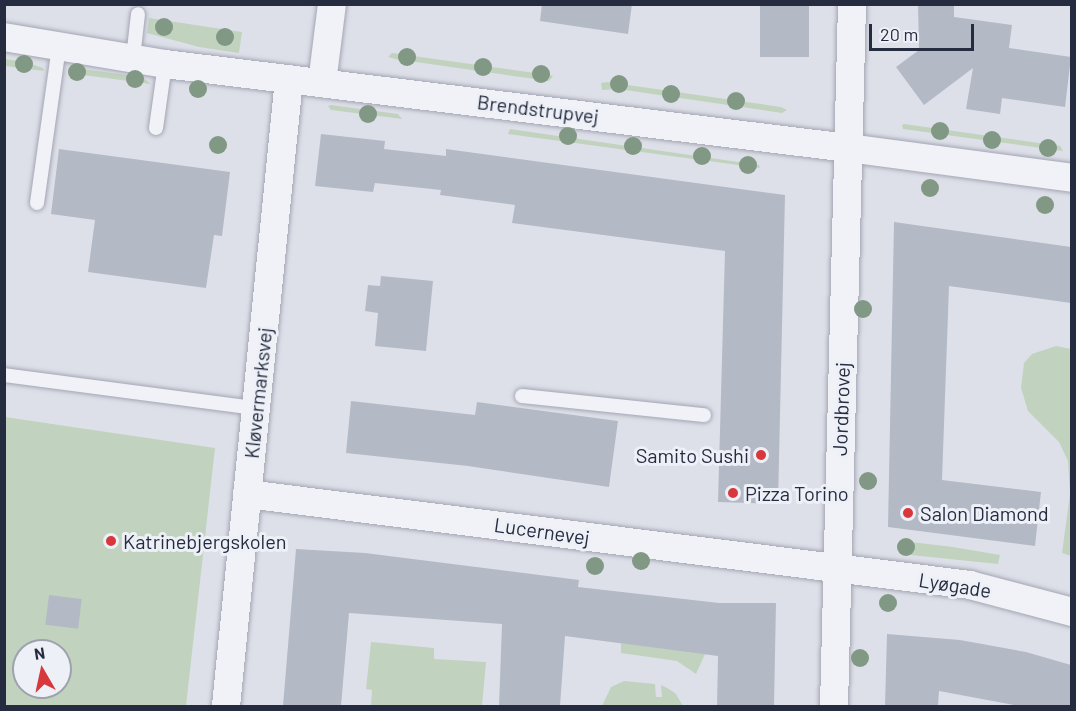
<!DOCTYPE html>
<meta charset="utf-8">
<style>
body{margin:0}
#map{position:relative;width:1076px;height:711px;overflow:hidden;background:#dee0e9;font-family:Barlow,sans-serif}
div>[style]{position:absolute}
.green>*{inset:0;background:#c1d3be}
.building>*{inset:0;background:#b4b9c6;transform-origin:0 0}
.roads{filter:drop-shadow(0 0 2px #a3a6b3) drop-shadow(0 0 2px #a3a6b3)}
.lane>*{height:14px;margin:-7px;padding:0 7px;transform-origin:7px;border-radius:7px;background:#f1f2f7}
.street>*{height:28px;margin:-14px;padding:0 14px;transform-origin:14px;border-radius:14px;background:#f1f2f7}
.trees>*{width:18px;height:18px;margin:-9px;border-radius:50%;background:#809884}
.dots>*{width:16px;height:16px;translate:-50% -50%;box-sizing:border-box;border:3px solid #edf0f6;border-radius:50%}
span{translate:-50% -50%;white-space:nowrap;text-align:center;line-height:1.15;-webkit-text-stroke:6px #edf0f6;paint-order:stroke}
.street-label{font-size:20px;color:#262c40}
.poi-label{font-size:20px;color:#262c40}
.right{translate:-100% -50%;text-align:right}
.left{translate:0 -50%;text-align:left}
.frame{position:absolute;inset:0;border:6px solid #262c40;pointer-events:none}
.north{position:absolute;left:12px;top:639px;width:60px;height:60px;box-sizing:border-box;background:#edf0f6;border:2px solid #9da2ad;border-radius:50%;rotate:351deg;font-size:16px;font-weight:700;line-height:24px;text-align:center;color:#262c40}
.north::after{content:'';display:block;margin:auto;width:21px;height:27px;background:#d8383b;clip-path:polygon(50% 0,100% 100%,50% 72%,0 100%)}
.scale{position:absolute;left:869px;top:24px;width:105px;height:27px;box-sizing:border-box;border:3px solid #262c40;border-top:0;padding-left:8px;font-size:18px;line-height:21px;white-space:nowrap;color:#262c40;-webkit-text-stroke:4px #edf0f6;paint-order:stroke}
</style>
<div id="map">
<div class="green">
<div style="clip-path:polygon(149px 18px,242px 32px,239px 53px,199px 47px,147px 33px)"></div>
<div style="clip-path:polygon(392px 53px,550px 75px,553px 76px,549px 81px,395px 59px,388px 57px)"></div>
<div style="clip-path:polygon(5px 59px,26px 62px,43px 68px,44px 71px,5px 66px)"></div>
<div style="clip-path:polygon(74px 68px,142px 77px,151px 84px,68px 73px)"></div>
<div style="clip-path:polygon(607px 82px,781px 107px,787px 110px,782px 113px,618px 89px,602px 90px,601px 83px)"></div>
<div style="clip-path:polygon(331px 105px,398px 114px,402px 119px,331px 110px,328px 106px)"></div>
<div style="clip-path:polygon(904px 124px,1060px 146px,1063px 151px,903px 129px,902px 125px)"></div>
<div style="clip-path:polygon(510px 129px,759px 165px,760px 168px,508px 134px)"></div>
<div style="clip-path:polygon(1056px 346px,1071px 349px,1071px 556px,1062px 553px,1070px 494px,1068px 461px,1059px 442px,1028px 411px,1021px 388px,1024px 363px,1032px 354px)"></div>
<div style="clip-path:polygon(evenodd,5px 417px,215px 448px,186px 706px,5px 706px,5px 417px,24px 651px,60px 651px,60px 687px,24px 687px,24px 651px)"></div>
<div style="clip-path:polygon(902px 541px,953px 547px,1000px 555px,998px 564px,901px 554px)"></div>
<div style="clip-path:polygon(371px 642px,434px 648px,434px 659px,486px 662px,482px 706px,371px 706px,372px 690px,366px 689px)"></div>
<div style="clip-path:polygon(621px 643px,705px 654px,696px 674px,677px 661px,621px 653px)"></div>
<div style="clip-path:polygon(624px 681px,655px 684px,656px 697px,662px 697px,661px 685px,669px 689px,676px 694px,683px 706px,602px 706px,611px 687px)"></div>
</div>
<div class="building">
<div style="clip-path:polygon(542px 4px,632px 4px,628px 34px,540px 21px)"></div>
<div style="left:760px;top:4px;width:49px;height:53px"></div>
<div style="clip-path:polygon(918px 4px,954px 4px,954px 17px,1012px 25px,1009px 48px,1071px 57px,1065px 107px,1002px 98px,1000px 114px,966px 109px,973px 68px,924px 105px,896px 67px,919px 50px)"></div>
<div style="clip-path:polygon(321px 134px,385px 141px,384px 149px,446px 156px,446px 149px,785px 195px,778px 504px,718px 502px,725px 251px,512px 223px,515px 205px,440px 195px,441px 190px,375px 183px,373px 192px,315px 186px)"></div>
<div style="clip-path:polygon(59px 149px,230px 172px,222px 236px,214px 235px,206px 288px,88px 272px,95px 220px,51px 214px)"></div>
<div style="clip-path:polygon(894px 222px,1071px 247px,1071px 303px,949px 286px,942px 480px,1041px 492px,1035px 546px,888px 527px)"></div>
<div style="clip-path:polygon(381px 276px,433px 281px,426px 351px,375px 346px,378px 313px,365px 311px,368px 285px,380px 286px)"></div>
<div style="clip-path:polygon(351px 401px,475px 415px,477px 402px,618px 421px,609px 487px,468px 466px,346px 453px)"></div>
<div style="clip-path:polygon(296px 549px,365px 553px,579px 580px,578px 587px,719px 603px,776px 603px,774px 706px,717px 706px,718px 656px,565px 636px,560px 706px,499px 706px,502px 624px,349px 613px,341px 706px,283px 706px)"></div>
<div style="left:49px;top:595px;width:33px;height:30px;rotate:7deg"></div>
<div style="clip-path:polygon(887px 634px,960px 640px,1026px 652px,1071px 665px,1071px 706px,1019px 706px,939px 691px,938px 706px,885px 706px)"></div>
</div>
<div class="roads">
<div class="lane">
<div style="left:133px;top:58px;width:44px;rotate:-83.5deg"></div>
<div style="left:156px;top:128px;width:65px;rotate:-82deg"></div>
<div style="left:37px;top:203px;width:159px;rotate:-82deg"></div>
<div style="left:4px;top:375px;width:254px;rotate:7.5deg"></div>
<div style="left:522px;top:396px;width:183px;rotate:6deg"></div>
</div>
<div class="street">
<div style="left:4px;top:37px;width:163px;rotate:9.5deg"></div>
<div style="left:165px;top:64px;width:688px;rotate:7.01deg"></div>
<div style="left:848px;top:148px;width:226px;rotate:7.6deg"></div>
<div style="left:322px;top:83px;width:80px;rotate:-82.8deg"></div>
<div style="left:247px;top:494px;width:729px;rotate:7.17deg"></div>
<div style="left:970px;top:585px;width:106px;rotate:14.8deg"></div>
<div style="left:226px;top:706px;width:630px;rotate:-84.26deg"></div>
<div style="left:834px;top:706px;width:702px;rotate:-88.53deg"></div>
</div>
</div>
<div class="trees">
<div style="left:164px;top:27px"></div>
<div style="left:225px;top:37px"></div>
<div style="left:407px;top:57px"></div>
<div style="left:24px;top:64px"></div>
<div style="left:483px;top:67px"></div>
<div style="left:77px;top:72px"></div>
<div style="left:541px;top:74px"></div>
<div style="left:135px;top:79px"></div>
<div style="left:619px;top:84px"></div>
<div style="left:198px;top:89px"></div>
<div style="left:671px;top:94px"></div>
<div style="left:736px;top:101px"></div>
<div style="left:368px;top:114px"></div>
<div style="left:940px;top:131px"></div>
<div style="left:568px;top:136px"></div>
<div style="left:992px;top:140px"></div>
<div style="left:218px;top:145px"></div>
<div style="left:633px;top:146px"></div>
<div style="left:1048px;top:148px"></div>
<div style="left:702px;top:156px"></div>
<div style="left:748px;top:165px"></div>
<div style="left:930px;top:188px"></div>
<div style="left:1045px;top:205px"></div>
<div style="left:863px;top:309px"></div>
<div style="left:868px;top:481px"></div>
<div style="left:906px;top:547px"></div>
<div style="left:641px;top:561px"></div>
<div style="left:595px;top:566px"></div>
<div style="left:888px;top:603px"></div>
<div style="left:860px;top:658px"></div>
</div>
<div class="dots">
<div style="left:761px;top:455px;background:#d8383b"></div>
<div style="left:733px;top:493px;background:#d8383b"></div>
<div style="left:908px;top:513px;background:#d8383b"></div>
<div style="left:111px;top:541px;background:#d8383b"></div>
</div>
<div class="street-label">
<span style="left:538px;top:109px;rotate:7deg">Brendstrupvej</span>
<span style="left:258px;top:393px;rotate:-84deg">Kløvermarksvej</span>
<span style="left:841px;top:409px;rotate:-88deg">Jordbrovej</span>
<span style="left:542px;top:531px;rotate:8deg">Lucernevej</span>
<span style="left:955px;top:585px;rotate:9deg">Lyøgade</span>
</div>
<div class="poi-label">
<span class="right" style="left:749px;top:455px">Samito Sushi</span>
<span class="left" style="left:745px;top:493px">Pizza Torino</span>
<span class="left" style="left:920px;top:513px">Salon Diamond</span>
<span class="left" style="left:123px;top:541px">Katrinebjergskolen</span>
</div>
<div class="frame"></div>
<div class="north">N</div>
<div class="scale">20 m</div>
</div>
